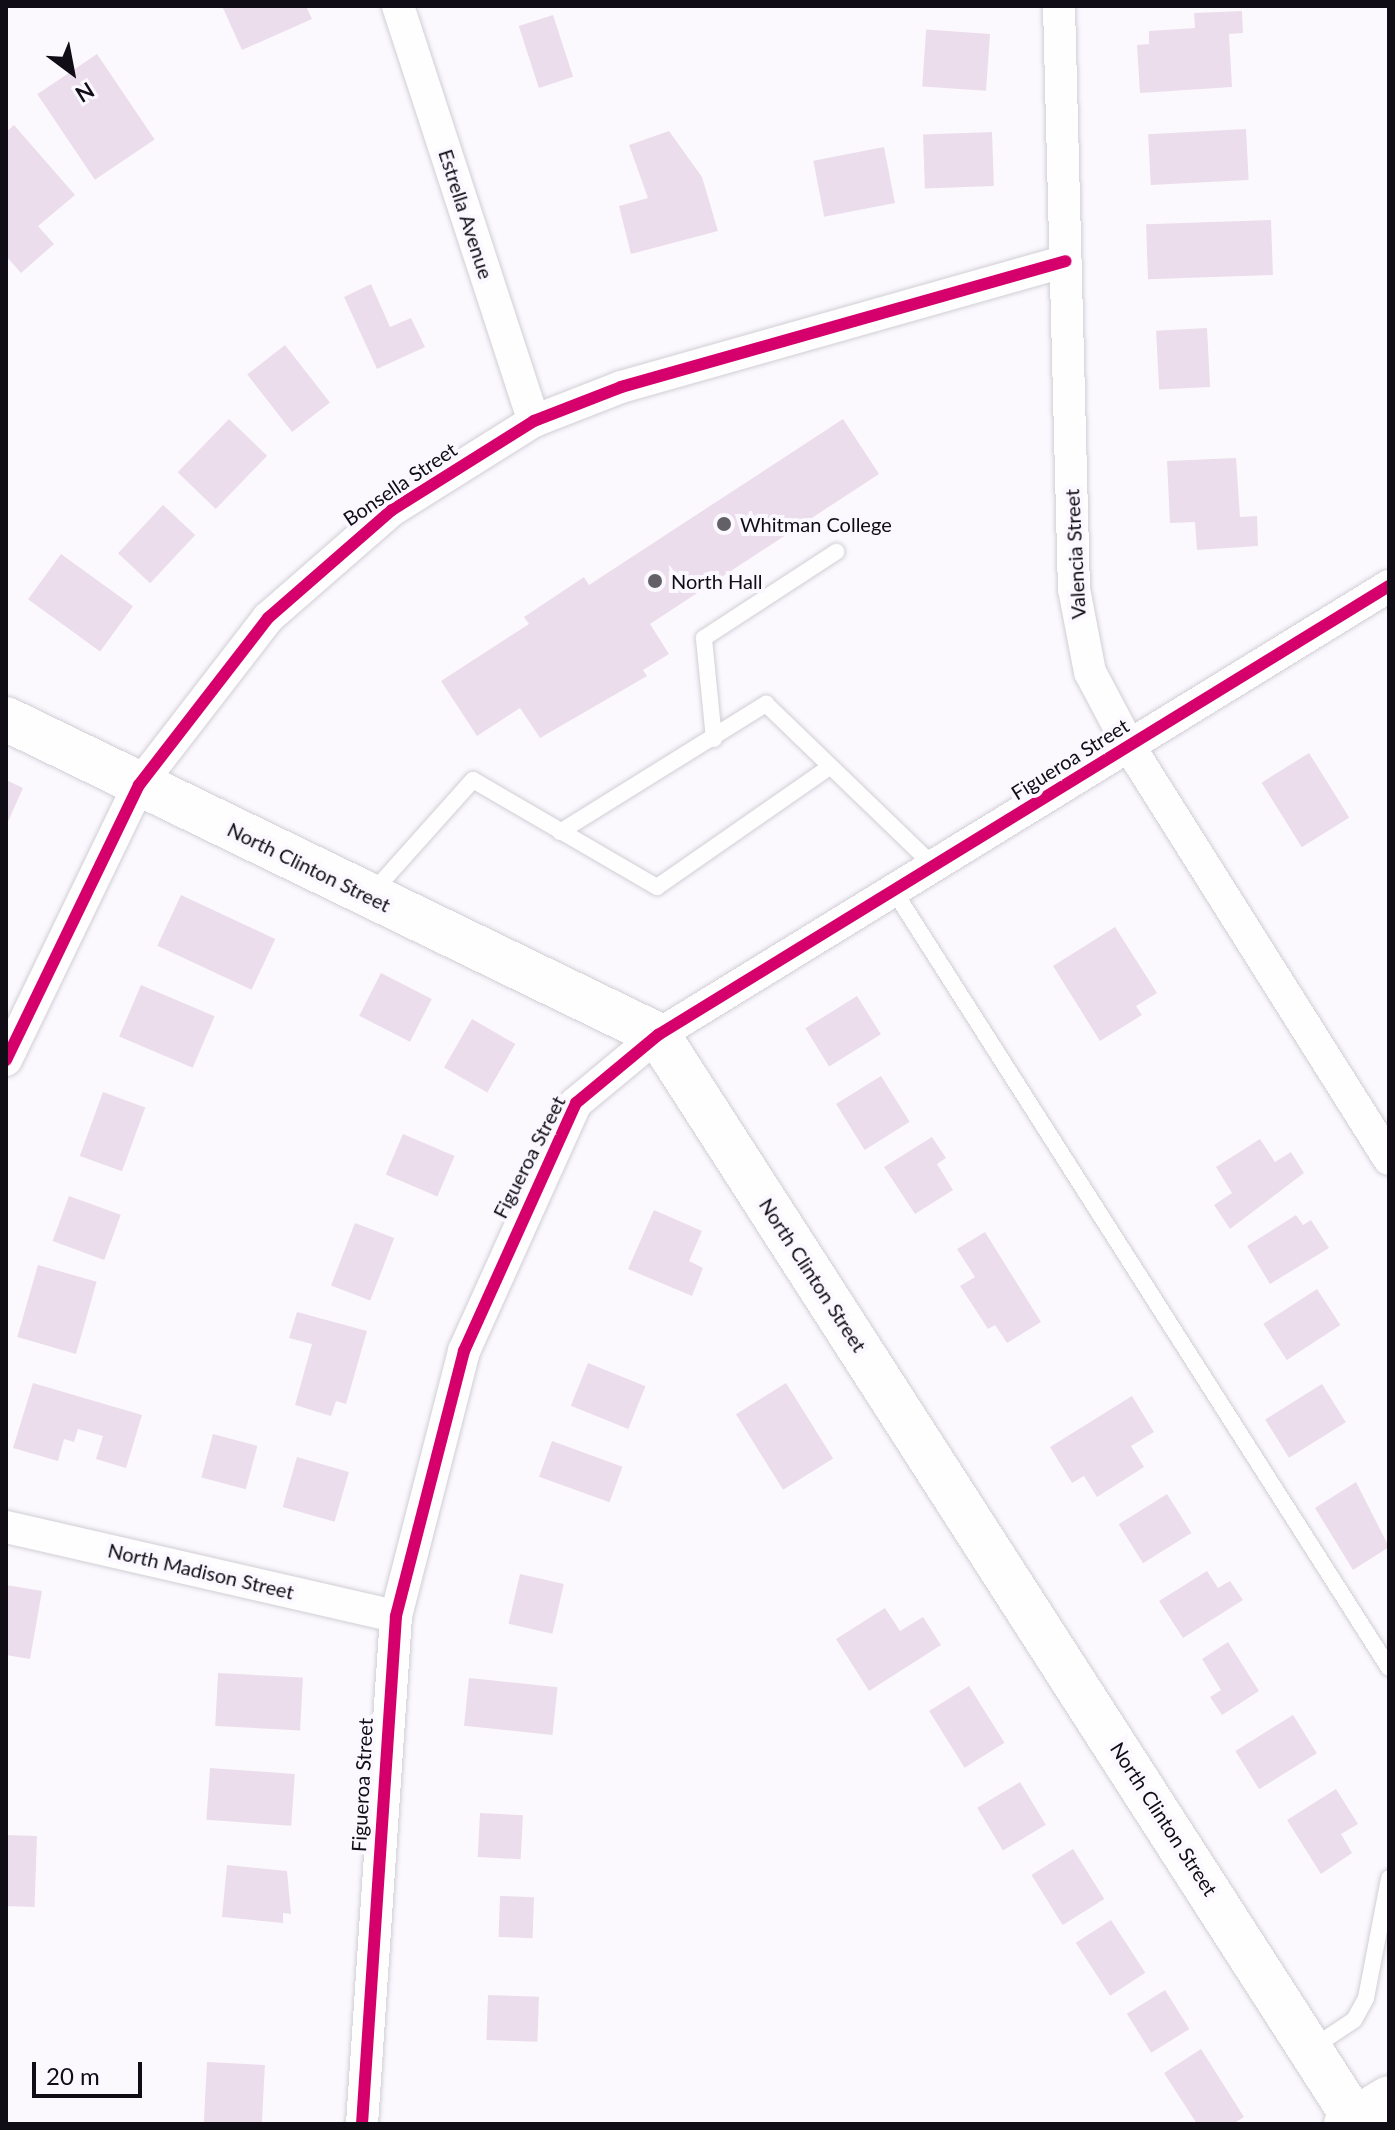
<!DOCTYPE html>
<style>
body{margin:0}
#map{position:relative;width:1395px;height:2130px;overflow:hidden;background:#fbf9fe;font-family:Lato,sans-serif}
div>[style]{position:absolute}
.building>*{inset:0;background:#ecddec;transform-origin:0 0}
.roads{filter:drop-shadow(0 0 2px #d1ced5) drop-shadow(0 0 2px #d1ced5)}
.lane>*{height:16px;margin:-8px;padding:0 8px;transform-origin:8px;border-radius:8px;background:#fefeff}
.street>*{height:32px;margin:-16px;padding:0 16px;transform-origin:16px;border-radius:16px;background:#fefeff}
.secondary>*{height:44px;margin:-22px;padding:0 22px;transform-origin:22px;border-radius:22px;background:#fefeff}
.cycleway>*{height:12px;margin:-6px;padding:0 6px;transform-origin:6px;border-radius:6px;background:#d6006c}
.dots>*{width:22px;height:22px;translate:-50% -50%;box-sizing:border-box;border:4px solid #fbf8ff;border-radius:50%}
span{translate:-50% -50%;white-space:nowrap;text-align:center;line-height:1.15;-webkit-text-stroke:8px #fbf8ff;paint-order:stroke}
.street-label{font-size:20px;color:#110d17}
.poi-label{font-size:20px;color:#110d17}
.left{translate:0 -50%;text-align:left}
.frame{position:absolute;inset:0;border:8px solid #110d17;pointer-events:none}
.north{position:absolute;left:32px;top:32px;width:80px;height:80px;-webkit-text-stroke:6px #fbf8ff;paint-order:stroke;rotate:148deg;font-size:22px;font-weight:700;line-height:32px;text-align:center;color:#110d17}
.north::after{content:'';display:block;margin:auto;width:28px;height:36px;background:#110d17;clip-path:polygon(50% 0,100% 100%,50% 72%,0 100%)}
.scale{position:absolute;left:32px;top:2062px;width:110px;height:36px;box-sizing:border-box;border:4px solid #110d17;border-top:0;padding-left:10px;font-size:24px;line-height:28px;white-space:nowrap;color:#110d17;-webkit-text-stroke:6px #fbf8ff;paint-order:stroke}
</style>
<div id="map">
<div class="building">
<div style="clip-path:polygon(222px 6px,306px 6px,312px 19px,242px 50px)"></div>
<div style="clip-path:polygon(1242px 11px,1243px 33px,1229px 34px,1232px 87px,1140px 93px,1137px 45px,1149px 44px,1149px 31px,1195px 28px,1194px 13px)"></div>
<div style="left:553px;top:15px;width:65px;height:36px;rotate:72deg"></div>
<div style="left:990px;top:34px;width:57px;height:64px;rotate:94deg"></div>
<div style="left:97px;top:54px;width:103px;height:72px;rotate:56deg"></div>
<div style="clip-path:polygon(14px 125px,75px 195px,38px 226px,54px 244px,21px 273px,6px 256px,6px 132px)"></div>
<div style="left:1246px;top:129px;width:51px;height:98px;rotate:87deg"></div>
<div style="clip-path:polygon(669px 131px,702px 177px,718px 231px,631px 254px,619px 206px,648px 198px,629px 145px)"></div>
<div style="left:992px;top:132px;width:54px;height:69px;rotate:88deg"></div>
<div style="left:884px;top:147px;width:57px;height:72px;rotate:79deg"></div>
<div style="left:1271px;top:220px;width:55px;height:125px;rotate:88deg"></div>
<div style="clip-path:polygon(371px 284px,390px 327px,411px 318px,425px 347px,377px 369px,344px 297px)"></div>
<div style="left:1207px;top:328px;width:59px;height:51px;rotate:87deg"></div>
<div style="left:285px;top:345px;width:73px;height:48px;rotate:52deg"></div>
<div style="left:229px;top:419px;width:53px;height:74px;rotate:44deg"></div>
<div style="clip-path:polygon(843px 419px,879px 474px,650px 624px,669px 654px,643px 670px,647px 676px,540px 738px,520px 708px,477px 736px,441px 681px,529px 624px,524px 617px,584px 577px,589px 585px)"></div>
<div style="clip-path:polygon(1236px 458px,1240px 517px,1257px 516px,1258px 546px,1197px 550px,1195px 522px,1170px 523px,1167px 461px)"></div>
<div style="left:163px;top:505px;width:44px;height:66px;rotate:43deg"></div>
<div style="left:61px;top:554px;width:89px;height:56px;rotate:36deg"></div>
<div style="left:1309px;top:753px;width:76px;height:56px;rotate:58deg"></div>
<div style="clip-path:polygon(6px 780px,23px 788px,6px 826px)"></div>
<div style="left:181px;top:895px;width:104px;height:56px;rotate:25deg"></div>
<div style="clip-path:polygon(1115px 927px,1157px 993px,1136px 1006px,1142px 1015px,1100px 1041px,1053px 966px)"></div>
<div style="left:381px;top:973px;width:57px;height:48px;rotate:27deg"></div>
<div style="left:141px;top:985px;width:80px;height:56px;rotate:23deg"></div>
<div style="left:857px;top:996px;width:45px;height:61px;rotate:58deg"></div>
<div style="left:472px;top:1019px;width:50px;height:56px;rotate:30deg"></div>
<div style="left:881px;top:1076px;width:54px;height:53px;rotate:58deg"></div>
<div style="left:103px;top:1092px;width:45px;height:68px;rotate:20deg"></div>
<div style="left:403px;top:1134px;width:56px;height:44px;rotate:23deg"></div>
<div style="clip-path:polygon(932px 1137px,946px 1158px,937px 1164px,953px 1190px,915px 1214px,884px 1167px)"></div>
<div style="clip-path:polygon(1260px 1139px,1275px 1162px,1291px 1152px,1304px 1173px,1230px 1229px,1214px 1205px,1232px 1193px,1216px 1167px)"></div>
<div style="left:69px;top:1196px;width:55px;height:48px;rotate:20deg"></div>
<div style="clip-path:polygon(654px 1210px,702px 1231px,689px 1261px,703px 1268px,692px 1296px,628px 1269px)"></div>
<div style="clip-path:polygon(1296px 1215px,1303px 1225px,1311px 1220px,1329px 1248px,1270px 1284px,1247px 1246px)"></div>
<div style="left:355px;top:1223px;width:42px;height:67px;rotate:21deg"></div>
<div style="clip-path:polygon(985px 1232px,1041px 1322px,1007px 1343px,995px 1325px,988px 1329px,960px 1286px,975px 1277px,957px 1249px)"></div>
<div style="left:38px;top:1265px;width:61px;height:75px;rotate:16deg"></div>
<div style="left:1317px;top:1289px;width:43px;height:64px;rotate:57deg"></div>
<div style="clip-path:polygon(297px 1312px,367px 1331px,346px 1404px,336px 1401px,331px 1416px,295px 1405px,312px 1344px,289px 1338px)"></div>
<div style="left:588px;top:1363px;width:62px;height:46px;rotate:22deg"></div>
<div style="clip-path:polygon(33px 1383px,142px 1415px,126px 1468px,96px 1459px,103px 1436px,78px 1429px,74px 1442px,64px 1439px,58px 1461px,13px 1448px)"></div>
<div style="left:786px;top:1383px;width:89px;height:59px;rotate:58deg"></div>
<div style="left:1322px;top:1384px;width:45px;height:67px;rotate:58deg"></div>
<div style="clip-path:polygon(1132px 1396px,1154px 1432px,1131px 1446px,1144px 1467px,1097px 1497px,1084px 1476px,1072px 1483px,1050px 1447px)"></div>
<div style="left:213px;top:1434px;width:46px;height:45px;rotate:15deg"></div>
<div style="left:552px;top:1441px;width:75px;height:38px;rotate:20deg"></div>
<div style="left:297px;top:1457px;width:54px;height:52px;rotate:16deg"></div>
<div style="clip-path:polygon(1356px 1482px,1389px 1547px,1353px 1570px,1315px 1508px)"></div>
<div style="left:1167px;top:1494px;width:46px;height:57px;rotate:58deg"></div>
<div style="clip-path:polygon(1207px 1571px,1218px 1588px,1230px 1581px,1243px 1600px,1183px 1638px,1159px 1601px)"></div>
<div style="left:520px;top:1574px;width:45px;height:51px;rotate:13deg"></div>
<div style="clip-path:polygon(6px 1585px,42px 1591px,30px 1659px,6px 1655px)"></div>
<div style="clip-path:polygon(885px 1608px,900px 1631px,923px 1617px,941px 1645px,869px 1691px,836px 1639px)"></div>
<div style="clip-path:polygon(1228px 1642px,1259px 1691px,1222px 1715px,1210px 1697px,1221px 1690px,1202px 1659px)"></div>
<div style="left:218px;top:1673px;width:85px;height:53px;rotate:3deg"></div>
<div style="left:469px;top:1678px;width:89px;height:48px;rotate:6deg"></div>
<div style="left:969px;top:1686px;width:67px;height:47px;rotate:58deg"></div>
<div style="left:1293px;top:1715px;width:45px;height:68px;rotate:58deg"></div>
<div style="left:210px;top:1768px;width:85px;height:52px;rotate:4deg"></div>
<div style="left:1020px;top:1782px;width:50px;height:50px;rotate:59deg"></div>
<div style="clip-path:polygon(1336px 1789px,1358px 1824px,1341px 1834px,1352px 1853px,1321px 1874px,1287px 1820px)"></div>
<div style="left:480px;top:1813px;width:43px;height:44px;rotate:3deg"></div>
<div style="left:6px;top:1835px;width:31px;height:71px;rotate:2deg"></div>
<div style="left:1073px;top:1849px;width:59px;height:49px;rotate:58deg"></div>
<div style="clip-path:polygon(227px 1865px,287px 1871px,291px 1914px,283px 1913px,283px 1923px,222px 1917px)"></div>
<div style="left:500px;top:1896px;width:34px;height:41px;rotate:2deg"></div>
<div style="left:1111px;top:1920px;width:63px;height:42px;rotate:57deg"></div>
<div style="left:1165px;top:1990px;width:46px;height:45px;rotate:58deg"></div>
<div style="left:488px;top:1995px;width:51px;height:45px;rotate:2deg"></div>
<div style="clip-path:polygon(1201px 2049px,1244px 2117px,1233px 2124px,1197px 2124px,1164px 2073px)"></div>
<div style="left:207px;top:2062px;width:58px;height:62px;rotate:3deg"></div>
</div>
<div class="roads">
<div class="lane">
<div style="left:714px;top:739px;width:101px;rotate:-95.7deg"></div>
<div style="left:704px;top:638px;width:158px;rotate:-33.1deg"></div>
<div style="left:560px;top:832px;width:243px;rotate:-31.9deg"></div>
<div style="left:766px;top:704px;width:233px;rotate:44deg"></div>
<div style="left:894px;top:891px;width:921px;rotate:57.5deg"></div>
<div style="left:371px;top:894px;width:153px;rotate:-48.2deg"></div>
<div style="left:473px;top:780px;width:213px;rotate:30.2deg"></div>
<div style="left:657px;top:887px;width:208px;rotate:-34.8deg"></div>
<div style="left:1312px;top:2048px;width:50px;rotate:-33.7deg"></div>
<div style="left:1354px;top:2020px;width:25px;rotate:-61deg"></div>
<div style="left:1366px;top:1998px;width:122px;rotate:-79.1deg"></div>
</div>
<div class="street">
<div style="left:398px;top:6px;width:437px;rotate:71.9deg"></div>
<div style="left:1059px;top:6px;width:583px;rotate:88.53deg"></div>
<div style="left:1074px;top:589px;width:85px;rotate:79.1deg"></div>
<div style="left:1090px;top:672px;width:84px;rotate:62.2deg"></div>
<div style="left:1129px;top:746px;width:488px;rotate:57.8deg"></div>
<div style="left:6px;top:1060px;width:305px;rotate:-64.2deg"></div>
<div style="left:139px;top:785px;width:211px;rotate:-52.3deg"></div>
<div style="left:268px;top:618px;width:164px;rotate:-41.1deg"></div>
<div style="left:392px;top:510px;width:168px;rotate:-32.1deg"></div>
<div style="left:534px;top:421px;width:93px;rotate:-21.3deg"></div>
<div style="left:621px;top:387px;width:462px;rotate:-15.8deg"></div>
<div style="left:6px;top:1527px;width:400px;rotate:12.9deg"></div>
<div style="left:362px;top:2124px;width:509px;rotate:-86.17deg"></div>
<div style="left:396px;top:1616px;width:274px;rotate:-75.6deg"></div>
<div style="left:464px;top:1351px;width:272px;rotate:-65.7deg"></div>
<div style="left:576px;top:1103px;width:107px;rotate:-39.7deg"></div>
<div style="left:658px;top:1035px;width:858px;rotate:-31.56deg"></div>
</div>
<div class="secondary">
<div style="left:6px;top:719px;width:725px;rotate:25.86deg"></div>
<div style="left:658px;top:1035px;width:1295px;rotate:57.27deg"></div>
<div style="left:1346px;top:2124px;width:50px;rotate:-31.2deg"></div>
</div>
</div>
<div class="cycleway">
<div style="left:6px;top:1060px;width:305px;rotate:-64.2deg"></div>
<div style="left:139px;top:785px;width:211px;rotate:-52.3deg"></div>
<div style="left:268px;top:618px;width:164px;rotate:-41.1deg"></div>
<div style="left:392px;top:510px;width:168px;rotate:-32.1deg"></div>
<div style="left:534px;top:421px;width:93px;rotate:-21.3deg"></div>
<div style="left:621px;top:387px;width:462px;rotate:-15.8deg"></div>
<div style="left:362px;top:2124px;width:509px;rotate:-86.17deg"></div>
<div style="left:396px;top:1616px;width:274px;rotate:-75.6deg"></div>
<div style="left:464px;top:1351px;width:272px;rotate:-65.7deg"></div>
<div style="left:576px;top:1103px;width:107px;rotate:-39.7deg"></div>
<div style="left:658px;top:1035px;width:858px;rotate:-31.56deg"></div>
</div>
<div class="dots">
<div style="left:724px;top:524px;background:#636068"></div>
<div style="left:655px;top:581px;background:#636068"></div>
</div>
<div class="street-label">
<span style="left:466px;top:214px;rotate:72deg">Estrella Avenue</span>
<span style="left:400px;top:484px;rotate:-34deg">Bonsella Street</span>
<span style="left:1075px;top:554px;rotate:-93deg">Valencia Street</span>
<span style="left:1070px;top:759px;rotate:-32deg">Figueroa Street</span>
<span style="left:309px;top:867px;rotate:26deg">North Clinton Street</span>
<span style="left:529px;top:1157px;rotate:-63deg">Figueroa Street</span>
<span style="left:813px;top:1275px;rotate:57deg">North Clinton Street</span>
<span style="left:201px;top:1571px;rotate:13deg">North Madison Street</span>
<span style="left:362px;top:1785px;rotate:-87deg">Figueroa Street</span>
<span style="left:1164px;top:1819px;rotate:57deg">North Clinton Street</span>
</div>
<div class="poi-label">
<span class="left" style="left:740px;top:524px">Whitman College</span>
<span class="left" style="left:671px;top:581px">North Hall</span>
</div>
<div class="frame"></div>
<div class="north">N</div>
<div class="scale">20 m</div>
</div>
